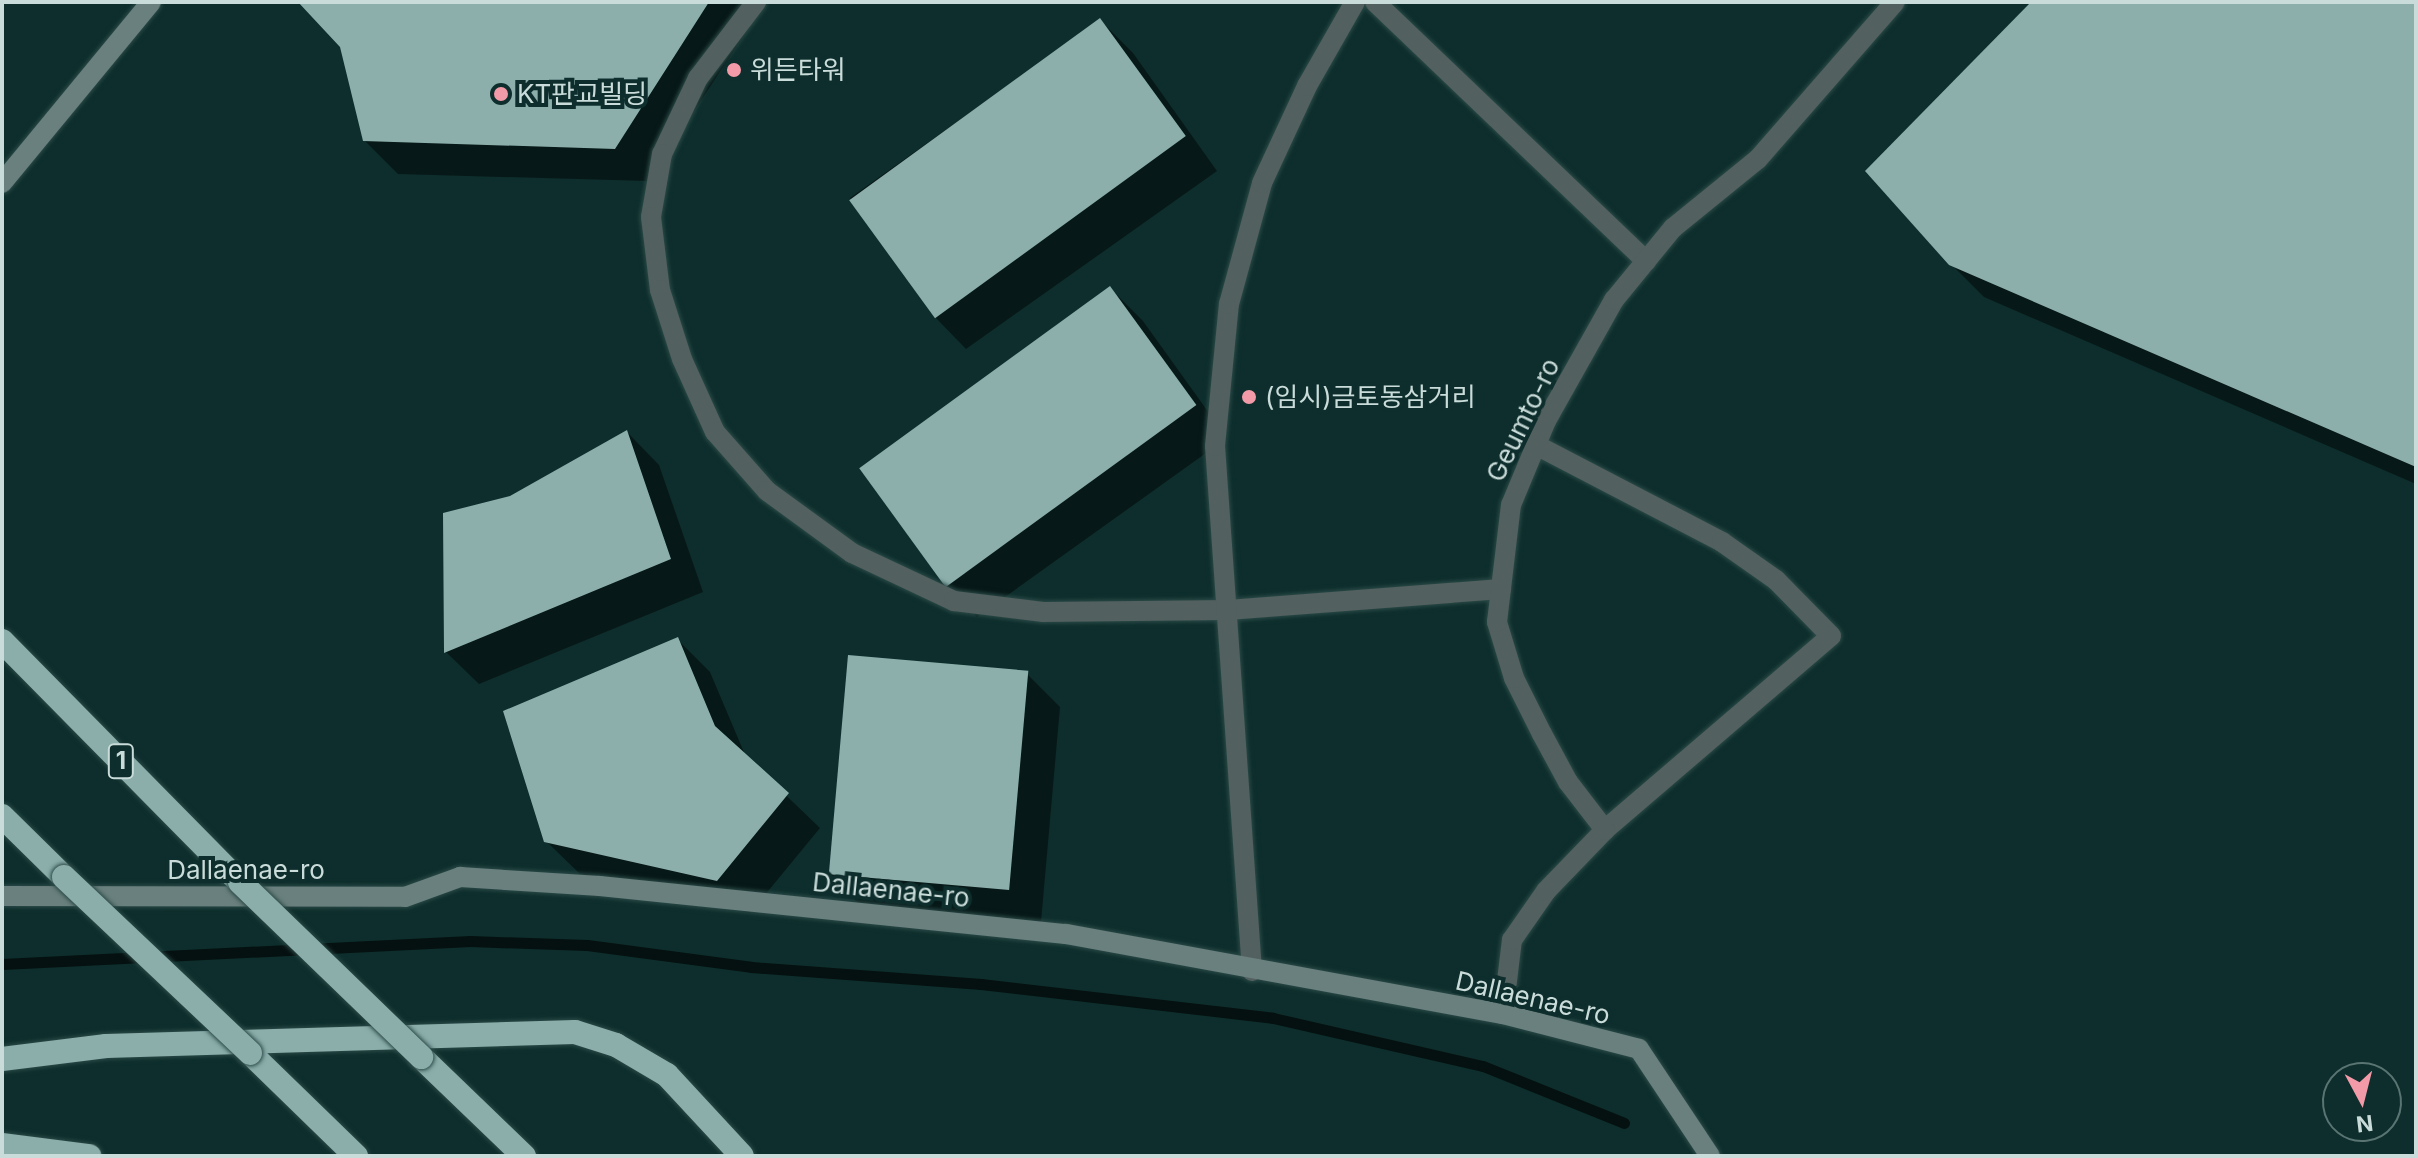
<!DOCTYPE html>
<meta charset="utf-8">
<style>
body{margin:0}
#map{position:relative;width:2418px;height:1158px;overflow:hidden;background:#0d2e2c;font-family:Inter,"Noto Sans KR",sans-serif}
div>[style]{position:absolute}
.shadow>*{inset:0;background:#0007}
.stream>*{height:11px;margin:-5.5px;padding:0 5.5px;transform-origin:5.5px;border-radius:5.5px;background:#051110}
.building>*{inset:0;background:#8cafac;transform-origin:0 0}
.roads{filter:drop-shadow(0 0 2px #2b4a48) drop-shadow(0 0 2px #2b4a48)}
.street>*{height:20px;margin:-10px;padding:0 10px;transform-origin:10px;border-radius:10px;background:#52605f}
.secondary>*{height:20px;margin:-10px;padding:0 10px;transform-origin:10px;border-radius:10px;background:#6a807e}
.highway>*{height:24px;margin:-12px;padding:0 12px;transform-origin:12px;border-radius:12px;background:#8baeab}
.bridges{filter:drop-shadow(0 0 2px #2b4a48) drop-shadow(0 0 2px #2b4a48)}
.highway-bridge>*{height:24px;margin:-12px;padding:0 12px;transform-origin:12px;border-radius:12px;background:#8baeab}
.dots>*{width:22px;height:22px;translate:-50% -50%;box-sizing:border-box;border:4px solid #0d2e2c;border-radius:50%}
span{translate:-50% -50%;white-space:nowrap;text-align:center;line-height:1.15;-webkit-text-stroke:8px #0d2e2c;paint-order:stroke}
.shield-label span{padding:2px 6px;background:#0d2e2c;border:2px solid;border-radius:6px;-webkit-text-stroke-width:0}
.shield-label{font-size:24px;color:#cadcda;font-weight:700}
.poi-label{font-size:26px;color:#cadcda}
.left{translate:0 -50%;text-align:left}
.street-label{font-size:26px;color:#cadcda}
.frame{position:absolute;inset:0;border:4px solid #cadcda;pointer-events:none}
.north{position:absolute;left:2322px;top:1062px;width:80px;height:80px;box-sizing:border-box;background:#0d2e2c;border:2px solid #597472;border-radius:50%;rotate:173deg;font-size:22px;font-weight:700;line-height:32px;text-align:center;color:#cadcda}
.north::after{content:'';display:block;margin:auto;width:28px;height:36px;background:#f39aa8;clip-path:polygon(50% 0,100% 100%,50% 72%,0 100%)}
</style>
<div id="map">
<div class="shadow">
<div style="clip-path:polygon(301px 2px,766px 2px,648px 181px,398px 174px,364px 140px,342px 46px)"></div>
<div style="clip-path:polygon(2101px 2px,2416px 2px,2416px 484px,1984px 297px,1950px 263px,2031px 5px)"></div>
<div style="clip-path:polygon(1100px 20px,1133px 53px,1217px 171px,966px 349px,934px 316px,850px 198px)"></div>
<div style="clip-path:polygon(1110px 288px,1143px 321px,1227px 438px,977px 617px,945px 584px)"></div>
<div style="clip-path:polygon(627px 432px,659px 465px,703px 592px,479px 684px,446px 652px,511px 498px)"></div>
<div style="clip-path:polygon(677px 639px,710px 672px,746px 757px,820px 828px,750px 913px,580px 874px,546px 841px)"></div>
<div style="clip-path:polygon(1027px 674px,1060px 707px,1041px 922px,861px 906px,828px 873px)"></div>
</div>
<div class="stream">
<div style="left:2px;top:964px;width:469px;rotate:-2.8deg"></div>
<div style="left:470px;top:941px;width:117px;rotate:2deg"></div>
<div style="left:587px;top:945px;width:165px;rotate:7.6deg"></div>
<div style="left:751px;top:967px;width:231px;rotate:4.2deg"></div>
<div style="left:981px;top:984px;width:294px;rotate:6.6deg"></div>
<div style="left:1273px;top:1018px;width:215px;rotate:12.9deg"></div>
<div style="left:1483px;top:1066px;width:152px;rotate:22deg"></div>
</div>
<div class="building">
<div style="clip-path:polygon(298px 2px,709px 2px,615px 149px,363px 141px,340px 47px)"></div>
<div style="clip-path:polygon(2416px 2px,2416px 467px,1949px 265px,1865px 171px,2030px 3px)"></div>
<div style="left:1100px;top:18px;width:146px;height:310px;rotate:54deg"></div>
<div style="left:1110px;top:286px;width:147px;height:310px;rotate:54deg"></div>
<div style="clip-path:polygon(627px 430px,671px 559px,444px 653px,443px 513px,510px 496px)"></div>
<div style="clip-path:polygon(678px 637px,715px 726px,789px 793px,717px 881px,544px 842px,503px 711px)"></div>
<div style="left:848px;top:655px;width:181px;height:220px;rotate:5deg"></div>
</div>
<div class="roads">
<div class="street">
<div style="left:756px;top:2px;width:96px;rotate:127.3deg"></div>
<div style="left:698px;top:78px;width:84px;rotate:115.3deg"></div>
<div style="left:662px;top:154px;width:64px;rotate:99.9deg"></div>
<div style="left:651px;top:217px;width:74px;rotate:83deg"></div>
<div style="left:660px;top:290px;width:72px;rotate:72.3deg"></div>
<div style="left:682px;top:359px;width:80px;rotate:65.7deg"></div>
<div style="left:715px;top:432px;width:79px;rotate:48.6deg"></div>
<div style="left:767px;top:491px;width:105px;rotate:36.1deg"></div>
<div style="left:852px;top:553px;width:113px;rotate:25.2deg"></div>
<div style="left:954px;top:601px;width:90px;rotate:7deg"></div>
<div style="left:1043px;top:612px;width:185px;rotate:-0.6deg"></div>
<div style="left:1228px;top:610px;width:274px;rotate:-4.4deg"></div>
<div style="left:1375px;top:2px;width:375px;rotate:43.7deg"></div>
<div style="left:1536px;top:445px;width:210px;rotate:27.5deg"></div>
<div style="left:1722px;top:542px;width:66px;rotate:35.1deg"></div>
<div style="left:1776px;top:580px;width:78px;rotate:45.5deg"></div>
<div style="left:1831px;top:636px;width:298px;rotate:139.4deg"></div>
<div style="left:1252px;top:971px;width:526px;rotate:-94.03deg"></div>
<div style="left:1215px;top:446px;width:143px;rotate:-84.4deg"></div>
<div style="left:1229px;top:304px;width:125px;rotate:-74.7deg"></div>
<div style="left:1262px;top:183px;width:107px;rotate:-65.1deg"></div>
<div style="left:1307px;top:86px;width:97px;rotate:-60.3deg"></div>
<div style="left:1503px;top:1014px;width:75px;rotate:-83.1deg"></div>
<div style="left:1512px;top:940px;width:60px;rotate:-55.2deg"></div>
<div style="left:1546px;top:891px;width:85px;rotate:-46deg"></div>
<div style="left:1605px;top:830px;width:61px;rotate:-127.6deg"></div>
<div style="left:1568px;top:782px;width:55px;rotate:-118.4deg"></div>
<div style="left:1542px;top:734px;width:63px;rotate:-116.6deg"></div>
<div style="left:1514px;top:678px;width:59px;rotate:-106.9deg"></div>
<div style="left:1497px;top:622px;width:118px;rotate:-83.2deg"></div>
<div style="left:1511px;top:505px;width:91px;rotate:-67.4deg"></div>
<div style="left:1546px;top:421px;width:139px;rotate:-60.7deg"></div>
<div style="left:1614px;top:300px;width:93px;rotate:-50.7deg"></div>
<div style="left:1673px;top:228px;width:109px;rotate:-39.1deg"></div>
<div style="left:1758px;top:159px;width:208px;rotate:-48.9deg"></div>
</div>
<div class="secondary">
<div style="left:2px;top:183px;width:234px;rotate:-50.5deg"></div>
<div style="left:2px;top:896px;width:403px;rotate:0.1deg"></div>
<div style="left:405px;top:897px;width:59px;rotate:-20deg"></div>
<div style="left:460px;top:877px;width:140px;rotate:3.7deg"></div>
<div style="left:600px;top:886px;width:468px;rotate:5.9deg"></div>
<div style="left:1066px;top:934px;width:444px;rotate:10.4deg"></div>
<div style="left:1503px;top:1014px;width:140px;rotate:14.4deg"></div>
<div style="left:1639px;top:1049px;width:128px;rotate:56.4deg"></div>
</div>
<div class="highway">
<div style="left:2px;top:641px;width:339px;rotate:45.4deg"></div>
<div style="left:2px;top:816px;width:87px;rotate:44.5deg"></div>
<div style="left:250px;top:1053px;width:148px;rotate:44.2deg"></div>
<div style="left:421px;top:1057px;width:143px;rotate:43.9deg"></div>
<div style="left:2px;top:1059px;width:105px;rotate:-7.1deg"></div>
<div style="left:106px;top:1046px;width:469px;rotate:-1.7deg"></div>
<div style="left:575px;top:1032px;width:43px;rotate:17.6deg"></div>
<div style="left:616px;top:1045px;width:59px;rotate:30.5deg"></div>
<div style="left:667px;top:1075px;width:110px;rotate:47.2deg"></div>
<div style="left:2px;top:1145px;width:88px;rotate:7.2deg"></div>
</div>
</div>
<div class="bridges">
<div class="highway-bridge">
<div style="left:64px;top:877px;width:256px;rotate:43.4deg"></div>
<div style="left:240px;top:882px;width:252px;rotate:44deg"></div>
</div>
</div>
<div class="dots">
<div style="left:734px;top:70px;background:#f39aa8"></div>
<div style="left:501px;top:94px;background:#f39aa8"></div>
<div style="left:1249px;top:397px;background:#f39aa8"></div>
</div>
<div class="shield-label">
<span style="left:121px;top:761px">1</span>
</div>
<div class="poi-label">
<span class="left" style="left:750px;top:70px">위든타워</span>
<span class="left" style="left:517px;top:94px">KT판교빌딩</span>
<span class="left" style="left:1265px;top:397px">(임시)금토동삼거리</span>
</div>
<div class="street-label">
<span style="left:1523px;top:420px;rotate:-64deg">Geumto-ro</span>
<span style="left:246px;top:870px">Dallaenae-ro</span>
<span style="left:891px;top:890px;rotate:6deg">Dallaenae-ro</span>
<span style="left:1533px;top:998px;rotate:13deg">Dallaenae-ro</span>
</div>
<div class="frame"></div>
<div class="north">N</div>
</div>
